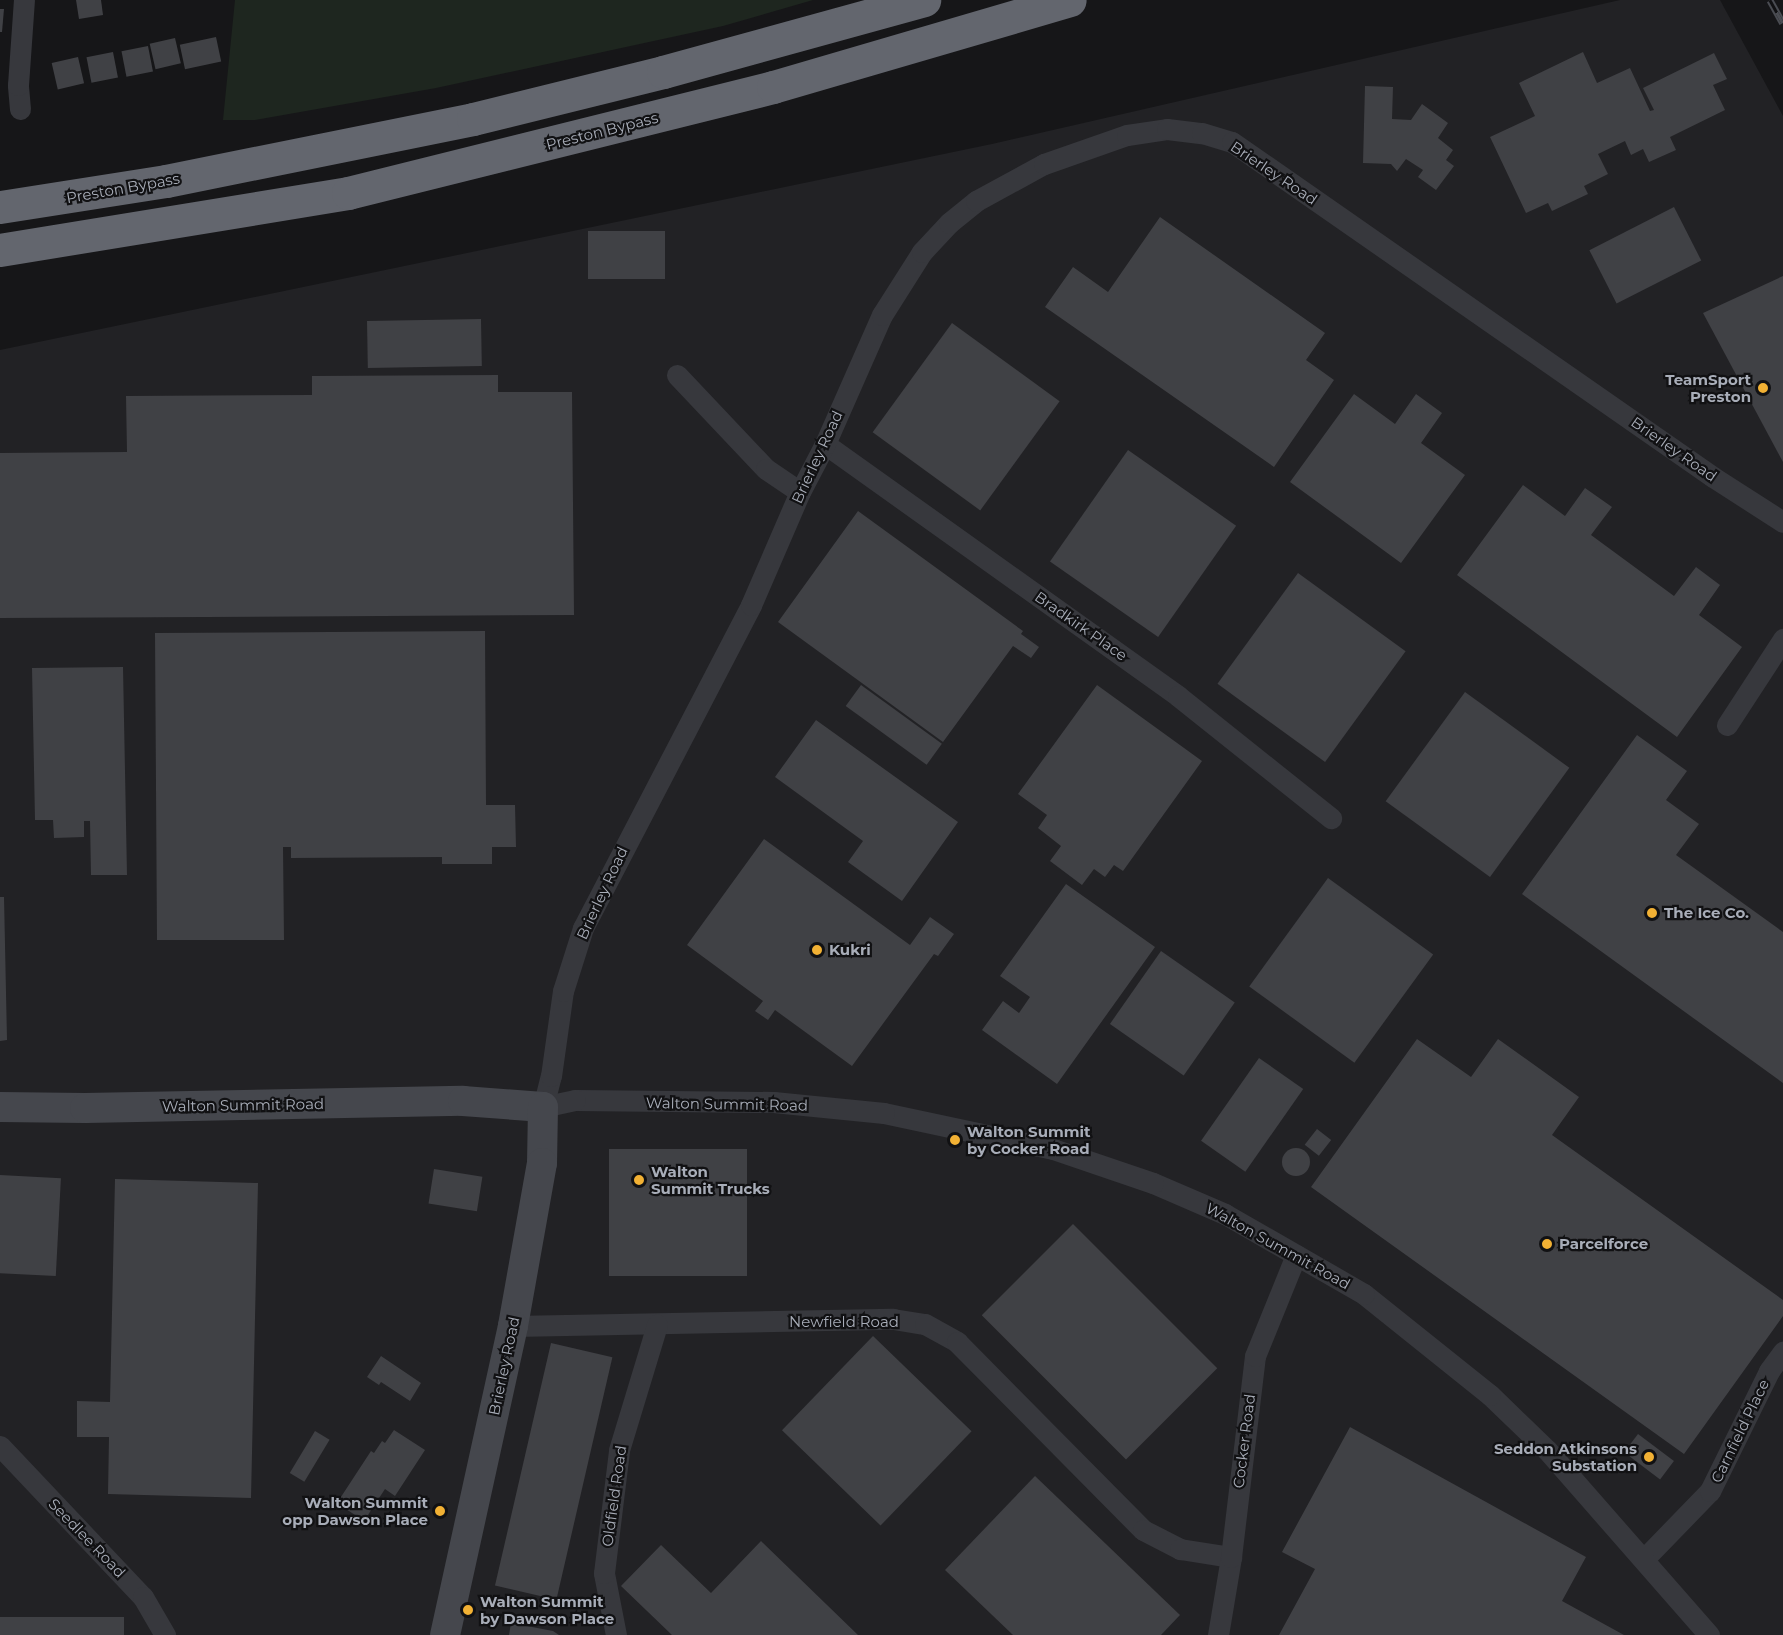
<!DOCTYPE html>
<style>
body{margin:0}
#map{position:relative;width:1783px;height:1635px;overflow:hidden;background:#161618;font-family:Montserrat,sans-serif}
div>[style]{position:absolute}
.built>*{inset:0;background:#222225}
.green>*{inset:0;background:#1e261f}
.building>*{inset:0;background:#404145;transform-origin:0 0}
.round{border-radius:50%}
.street>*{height:21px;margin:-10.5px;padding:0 10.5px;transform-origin:10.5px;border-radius:10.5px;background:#37383d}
.secondary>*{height:30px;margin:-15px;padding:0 15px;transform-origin:15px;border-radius:15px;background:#45474d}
.highway>*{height:33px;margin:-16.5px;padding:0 16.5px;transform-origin:16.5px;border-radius:16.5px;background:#63666e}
.rail>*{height:7px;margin-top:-3.5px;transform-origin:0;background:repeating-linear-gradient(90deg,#111113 0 14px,#4a4c52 0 28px);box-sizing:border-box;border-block:2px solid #4a4c52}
.dots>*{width:16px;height:16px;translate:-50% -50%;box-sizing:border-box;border:3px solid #111113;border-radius:50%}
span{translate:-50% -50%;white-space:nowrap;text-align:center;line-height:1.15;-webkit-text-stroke:4.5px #111113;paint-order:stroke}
.street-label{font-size:15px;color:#a8adb8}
.poi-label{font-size:15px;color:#a8adb8;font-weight:700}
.right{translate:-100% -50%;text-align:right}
.left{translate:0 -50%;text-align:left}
</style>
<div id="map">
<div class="built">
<div style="clip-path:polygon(1620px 0,1720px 0,1783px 116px,1783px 1635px,0 1635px,0 350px,992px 144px)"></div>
</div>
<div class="green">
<div style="clip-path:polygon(235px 0,813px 0,723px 26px,436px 88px,255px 120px,223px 120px)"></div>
</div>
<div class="building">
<div style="clip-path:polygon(76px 0,101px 0,103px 15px,79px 19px)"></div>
<div style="clip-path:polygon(0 9px,4px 9px,2px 32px,0 32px)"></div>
<div style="left:216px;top:37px;width:25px;height:37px;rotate:78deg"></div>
<div style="left:175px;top:38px;width:26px;height:26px;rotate:77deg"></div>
<div style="left:148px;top:46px;width:26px;height:27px;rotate:79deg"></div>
<div style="left:113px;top:52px;width:26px;height:27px;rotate:79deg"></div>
<div style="clip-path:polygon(1583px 52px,1597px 83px,1630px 68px,1650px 111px,1654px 110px,1643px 88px,1714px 53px,1727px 79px,1713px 85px,1725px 110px,1670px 137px,1676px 150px,1649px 162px,1643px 149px,1631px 155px,1625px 141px,1598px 154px,1608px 174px,1584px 186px,1588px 194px,1552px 211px,1548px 203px,1526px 213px,1490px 137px,1535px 116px,1519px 83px)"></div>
<div style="left:78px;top:57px;width:27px;height:27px;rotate:77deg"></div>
<div style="clip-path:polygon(1365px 86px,1393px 87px,1392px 119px,1411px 120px,1422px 104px,1448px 123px,1438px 138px,1453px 150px,1446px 160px,1454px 166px,1436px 190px,1418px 177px,1423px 170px,1406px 159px,1397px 171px,1391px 164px,1363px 163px)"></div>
<div style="left:1674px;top:207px;width:60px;height:95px;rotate:63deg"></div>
<div style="clip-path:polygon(1160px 217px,1325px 333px,1306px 360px,1334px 380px,1274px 467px,1045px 307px,1073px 267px,1108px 292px)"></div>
<div style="left:588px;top:231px;width:77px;height:48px"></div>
<div style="clip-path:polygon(1783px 276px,1783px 462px,1703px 313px)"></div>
<div style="left:481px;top:319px;width:47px;height:114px;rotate:89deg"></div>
<div style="left:952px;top:323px;width:133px;height:135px;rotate:36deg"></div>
<div style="clip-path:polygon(498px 375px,498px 392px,572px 392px,574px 615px,0 618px,0 453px,127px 452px,126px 396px,312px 395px,312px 376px)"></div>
<div style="clip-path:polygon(1354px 394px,1395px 424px,1416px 394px,1442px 413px,1421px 443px,1465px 475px,1401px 563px,1290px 482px)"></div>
<div style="left:1128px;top:450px;width:132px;height:136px;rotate:35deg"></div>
<div style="clip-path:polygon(1523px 485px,1565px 516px,1585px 488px,1612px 507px,1591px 535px,1674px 596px,1696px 567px,1720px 585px,1699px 615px,1742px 647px,1677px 737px,1457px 575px)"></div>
<div style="clip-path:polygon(858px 511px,1023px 631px,1021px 634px,1039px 647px,1031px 658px,1013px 646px,943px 742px,778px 622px)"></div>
<div style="left:1298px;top:573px;width:133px;height:137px;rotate:36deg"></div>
<div style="clip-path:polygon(485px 631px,486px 805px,515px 805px,516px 847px,492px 847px,492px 864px,442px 864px,442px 857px,291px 858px,291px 847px,283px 847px,284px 940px,157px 940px,155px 633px)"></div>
<div style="clip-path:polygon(123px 667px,127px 875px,91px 875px,90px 821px,84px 821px,84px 837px,54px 838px,53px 820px,35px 820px,32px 668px)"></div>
<div style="left:861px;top:685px;width:100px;height:26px;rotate:36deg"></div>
<div style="clip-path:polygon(1097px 685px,1202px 761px,1123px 871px,1114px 865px,1105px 877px,1094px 869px,1082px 885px,1050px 861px,1061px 846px,1038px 828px,1047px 815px,1018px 794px)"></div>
<div style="left:1465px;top:692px;width:129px;height:135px;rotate:36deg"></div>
<div style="clip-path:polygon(816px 720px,958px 822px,902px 901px,848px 862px,863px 841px,775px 777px)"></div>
<div style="clip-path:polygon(1637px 735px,1687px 771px,1666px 800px,1699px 824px,1676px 855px,1783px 932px,1783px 1083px,1522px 894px)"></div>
<div style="clip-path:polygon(764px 839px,910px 945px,930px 917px,954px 934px,938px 956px,934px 954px,852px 1066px,775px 1010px,768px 1020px,755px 1011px,763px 1001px,687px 945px)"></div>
<div style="left:1328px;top:878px;width:130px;height:134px;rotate:36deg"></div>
<div style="clip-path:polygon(1066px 884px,1155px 947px,1057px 1084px,982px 1030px,1003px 1001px,1019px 1013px,1030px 997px,1000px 976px)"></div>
<div style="clip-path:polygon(0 897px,4px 897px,7px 1040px,0 1041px)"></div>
<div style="left:1161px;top:951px;width:90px;height:89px;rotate:35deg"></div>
<div style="clip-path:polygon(1417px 1039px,1471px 1077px,1498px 1039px,1579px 1097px,1552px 1135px,1783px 1300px,1783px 1316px,1684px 1454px,1311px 1187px)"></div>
<div style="left:1259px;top:1058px;width:54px;height:101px;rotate:35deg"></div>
<div style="left:1317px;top:1129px;width:18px;height:20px;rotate:38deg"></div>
<div class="round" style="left:1282px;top:1148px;width:28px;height:28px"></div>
<div style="left:609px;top:1149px;width:138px;height:127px"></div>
<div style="left:434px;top:1169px;width:49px;height:35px;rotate:9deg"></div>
<div style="left:0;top:1175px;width:61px;height:98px;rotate:3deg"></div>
<div style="clip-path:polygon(115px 1179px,258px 1183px,251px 1498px,108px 1494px,109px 1437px,77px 1437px,77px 1401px,110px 1402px)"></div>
<div style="left:1073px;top:1224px;width:204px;height:129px;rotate:45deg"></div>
<div style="left:873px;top:1336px;width:137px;height:131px;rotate:44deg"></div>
<div style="left:551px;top:1343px;width:63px;height:249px;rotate:13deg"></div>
<div style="clip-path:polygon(381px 1356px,421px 1383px,410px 1401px,381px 1382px,379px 1385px,367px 1377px)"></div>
<div style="clip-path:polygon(1350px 1427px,1586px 1557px,1562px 1601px,1624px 1635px,1279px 1635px,1315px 1569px,1282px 1552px)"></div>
<div style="clip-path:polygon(394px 1430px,425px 1450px,395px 1496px,385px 1489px,364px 1521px,337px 1503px,371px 1451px,374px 1453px,382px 1441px,385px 1443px)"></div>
<div style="left:315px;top:1431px;width:17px;height:49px;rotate:31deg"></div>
<div style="left:1638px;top:1434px;width:45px;height:23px;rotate:37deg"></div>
<div style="clip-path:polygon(1035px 1476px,1180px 1615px,1161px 1635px,1013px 1635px,945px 1570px)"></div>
<div style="clip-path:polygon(761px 1541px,858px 1635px,672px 1635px,621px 1586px,661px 1545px,711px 1593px)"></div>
<div style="left:0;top:1617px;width:124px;height:18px"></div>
<div style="clip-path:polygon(511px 1623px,553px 1631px,559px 1635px,509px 1635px)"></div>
</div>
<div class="street">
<div style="left:20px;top:109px;width:24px;rotate:-95deg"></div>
<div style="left:18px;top:85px;width:85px;rotate:-86deg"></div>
<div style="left:677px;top:375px;width:129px;rotate:46.6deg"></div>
<div style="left:766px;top:469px;width:41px;rotate:34.1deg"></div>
<div style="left:825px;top:444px;width:434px;rotate:35.5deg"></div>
<div style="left:1178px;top:696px;width:196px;rotate:38.6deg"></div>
<div style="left:1727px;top:725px;width:103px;rotate:-56.9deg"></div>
<div style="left:513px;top:1326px;width:380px;rotate:-1.1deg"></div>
<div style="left:893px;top:1319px;width:32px;rotate:9deg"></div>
<div style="left:925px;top:1324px;width:37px;rotate:29deg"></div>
<div style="left:957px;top:1342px;width:264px;rotate:45.3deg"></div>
<div style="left:1143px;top:1530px;width:42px;rotate:27.2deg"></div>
<div style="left:1180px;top:1549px;width:52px;rotate:8.9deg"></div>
<div style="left:0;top:1446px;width:208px;rotate:46.6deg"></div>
<div style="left:143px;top:1597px;width:44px;rotate:59.9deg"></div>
<div style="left:1644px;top:1559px;width:95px;rotate:-45.9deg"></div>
<div style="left:1710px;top:1491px;width:134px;rotate:-63.8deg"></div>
<div style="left:1769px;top:1371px;width:24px;rotate:-54deg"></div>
<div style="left:616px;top:1635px;width:63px;rotate:-101deg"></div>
<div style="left:604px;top:1573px;width:124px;rotate:-83deg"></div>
<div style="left:619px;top:1450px;width:131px;rotate:-73.1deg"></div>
<div style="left:1218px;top:1635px;width:79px;rotate:-80.5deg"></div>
<div style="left:1231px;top:1557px;width:202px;rotate:-83.2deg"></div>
<div style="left:1255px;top:1356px;width:109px;rotate:-67.9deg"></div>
<div style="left:1709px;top:1635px;width:246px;rotate:-131.2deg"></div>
<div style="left:1547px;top:1450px;width:79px;rotate:-136deg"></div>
<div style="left:1490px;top:1395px;width:161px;rotate:-141.3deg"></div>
<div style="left:1364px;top:1294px;width:160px;rotate:-150.1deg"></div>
<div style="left:1225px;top:1214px;width:78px;rotate:-156.7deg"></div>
<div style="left:1153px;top:1183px;width:106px;rotate:-161.2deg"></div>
<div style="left:1053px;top:1149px;width:173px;rotate:-168deg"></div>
<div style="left:884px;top:1113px;width:111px;rotate:-174.3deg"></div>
<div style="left:774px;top:1102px;width:199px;rotate:-179.4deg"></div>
<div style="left:575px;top:1100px;width:33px;rotate:168deg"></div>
<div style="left:543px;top:1107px;width:32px;rotate:-76deg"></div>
<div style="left:551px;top:1076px;width:86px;rotate:-82deg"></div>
<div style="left:563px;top:991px;width:66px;rotate:-72.4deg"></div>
<div style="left:583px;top:928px;width:364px;rotate:-62.5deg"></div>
<div style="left:751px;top:605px;width:123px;rotate:-66.6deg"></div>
<div style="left:800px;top:492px;width:54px;rotate:-62.5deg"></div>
<div style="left:825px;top:444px;width:141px;rotate:-66.2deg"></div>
<div style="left:882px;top:315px;width:75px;rotate:-57.6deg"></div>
<div style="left:922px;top:252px;width:40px;rotate:-47deg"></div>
<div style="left:949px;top:223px;width:35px;rotate:-39deg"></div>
<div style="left:976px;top:201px;width:77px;rotate:-28.6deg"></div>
<div style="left:1044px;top:164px;width:88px;rotate:-19.3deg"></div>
<div style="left:1127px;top:135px;width:40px;rotate:-8.5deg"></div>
<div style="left:1167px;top:129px;width:35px;rotate:7deg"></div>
<div style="left:1202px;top:133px;width:31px;rotate:17deg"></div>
<div style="left:1232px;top:142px;width:586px;rotate:34.86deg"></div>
<div style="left:1713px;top:477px;width:83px;rotate:32.7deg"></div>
</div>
<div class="secondary">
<div style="left:0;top:1107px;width:85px;rotate:0.7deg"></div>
<div style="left:85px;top:1108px;width:378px;rotate:-1.1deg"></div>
<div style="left:463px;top:1101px;width:80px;rotate:4.3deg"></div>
<div style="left:543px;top:1107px;width:56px;rotate:91deg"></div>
<div style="left:542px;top:1163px;width:166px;rotate:100.1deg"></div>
<div style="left:513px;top:1326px;width:316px;rotate:102.4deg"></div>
</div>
<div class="highway">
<div style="left:0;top:207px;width:168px;rotate:-8.9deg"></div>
<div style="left:166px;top:181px;width:313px;rotate:-11.4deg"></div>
<div style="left:473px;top:119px;width:196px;rotate:-13.9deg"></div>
<div style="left:663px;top:72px;width:271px;rotate:-15.4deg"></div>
<div style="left:0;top:250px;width:353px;rotate:-9.3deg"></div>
<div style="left:348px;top:193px;width:438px;rotate:-14deg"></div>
<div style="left:773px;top:87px;width:309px;rotate:-16.3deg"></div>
</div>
<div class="rail">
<div style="left:1770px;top:0;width:26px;rotate:61deg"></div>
</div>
<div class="dots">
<div style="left:1763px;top:388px;background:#f2b134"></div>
<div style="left:1652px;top:913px;background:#f2b134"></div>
<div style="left:817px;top:950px;background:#f2b134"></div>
<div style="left:955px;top:1140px;background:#f2b134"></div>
<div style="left:639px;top:1180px;background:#f2b134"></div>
<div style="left:1547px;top:1244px;background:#f2b134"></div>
<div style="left:1649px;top:1457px;background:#f2b134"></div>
<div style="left:440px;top:1511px;background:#f2b134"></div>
<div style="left:468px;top:1610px;background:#f2b134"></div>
</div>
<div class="street-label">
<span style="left:602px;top:131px;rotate:-14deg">Preston Bypass</span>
<span style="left:1274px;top:173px;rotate:34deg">Brierley Road</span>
<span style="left:123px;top:188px;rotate:-10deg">Preston Bypass</span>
<span style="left:1674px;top:449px;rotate:35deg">Brierley Road</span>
<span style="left:817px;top:457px;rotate:-65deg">Brierley Road</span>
<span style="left:1081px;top:626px;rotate:35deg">Bradkirk Place</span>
<span style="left:602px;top:893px;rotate:-65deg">Brierley Road</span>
<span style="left:727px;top:1104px;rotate:1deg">Walton Summit Road</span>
<span style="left:243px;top:1105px;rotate:-1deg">Walton Summit Road</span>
<span style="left:1278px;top:1246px;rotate:29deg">Walton Summit Road</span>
<span style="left:844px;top:1322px">Newfield Road</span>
<span style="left:504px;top:1366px;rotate:-78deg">Brierley Road</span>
<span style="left:1740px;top:1431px;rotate:-64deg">Carnfield Place</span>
<span style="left:1244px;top:1441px;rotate:-83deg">Cocker Road</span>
<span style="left:614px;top:1496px;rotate:-82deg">Oldfield Road</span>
<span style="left:87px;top:1538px;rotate:46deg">Seedlee Road</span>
</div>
<div class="poi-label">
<span class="right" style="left:1751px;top:388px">TeamSport<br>Preston</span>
<span class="left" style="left:1664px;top:913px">The Ice Co.</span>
<span class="left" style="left:829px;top:950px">Kukri</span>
<span class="left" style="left:967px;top:1140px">Walton Summit<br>by Cocker Road</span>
<span class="left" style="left:651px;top:1180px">Walton<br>Summit Trucks</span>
<span class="left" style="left:1559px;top:1244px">Parcelforce</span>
<span class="right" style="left:1637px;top:1457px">Seddon Atkinsons<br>Substation</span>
<span class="right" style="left:428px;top:1511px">Walton Summit<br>opp Dawson Place</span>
<span class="left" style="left:480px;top:1610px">Walton Summit<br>by Dawson Place</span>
</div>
</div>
